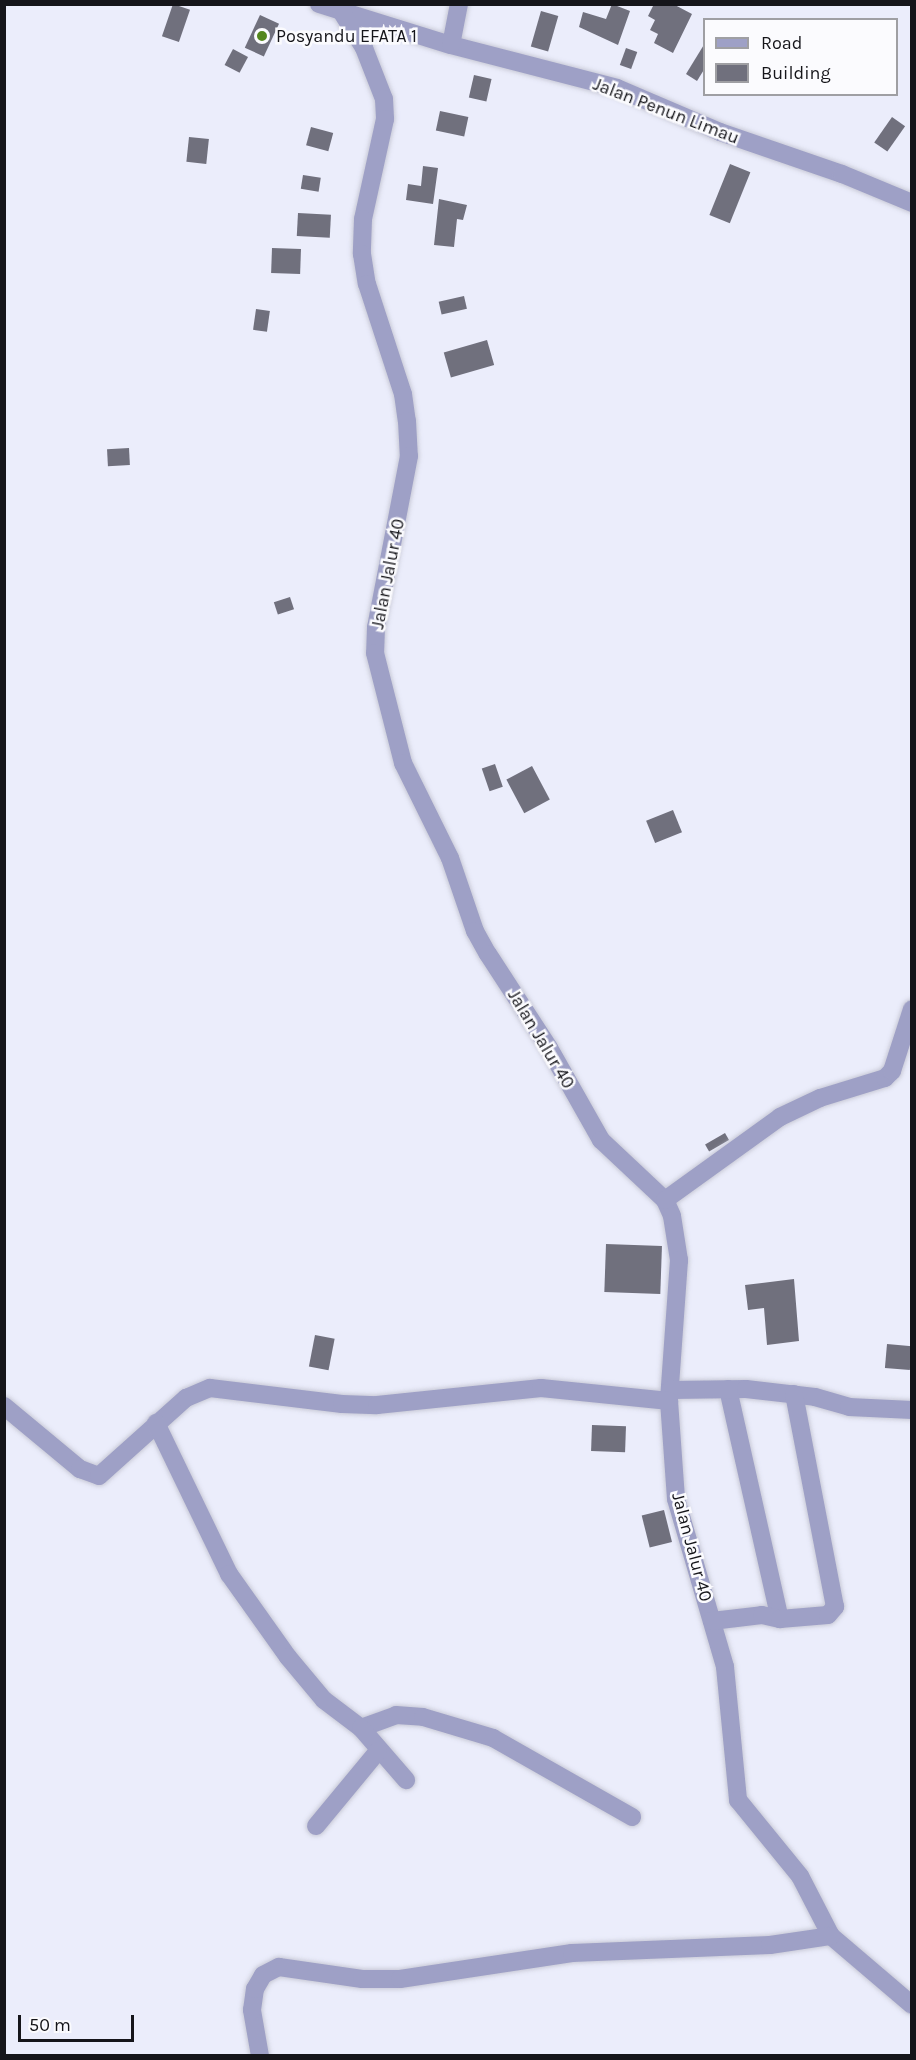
<!DOCTYPE html>
<style>
body{margin:0}
#map{position:relative;width:916px;height:2060px;overflow:hidden;background:#ebedfb;font-family:Karla,sans-serif}
div>[style]{position:absolute}
.building>*{inset:0;background:#70707d;transform-origin:0 0}
.roads{filter:drop-shadow(0 0 2px #c9cad7) drop-shadow(0 0 2px #c9cad7)}
.minor>*{height:18px;margin:-9px;padding:0 9px;transform-origin:9px;border-radius:9px;background:#9ea0c6}
.dots>*{width:16px;height:16px;translate:-50% -50%;box-sizing:border-box;border:3px solid #fbfbfe;border-radius:50%}
span{translate:-50% -50%;white-space:nowrap;text-align:center;line-height:1.15;-webkit-text-stroke:5px #fbfbfe;paint-order:stroke}
.poi-label{font-size:18px;color:#15151a}
.left{translate:0 -50%;text-align:left}
.street-label{font-size:18px;color:#15151a}
.frame{position:absolute;inset:0;border:6px solid #15151a;pointer-events:none}
.legend{position:absolute;left:703px;top:18px;width:195px;height:78px;box-sizing:border-box;background:#fbfbfe;border:2px solid #9f9fa3;margin:0;padding:8px 10px;list-style:none;font-size:18px;color:#15151a}
.legend li{display:flex;align-items:center;gap:12px;height:30px}
.legend b{width:30px;border:2px solid #9f9fa3}
.scale{position:absolute;left:18px;top:2015px;width:116px;height:27px;box-sizing:border-box;border:3px solid #15151a;border-top:0;padding-left:8px;font-size:18px;line-height:21px;white-space:nowrap;color:#15151a;-webkit-text-stroke:4px #fbfbfe;paint-order:stroke}
</style>
<div id="map">
<div class="building">
<div style="left:173px;top:4px;width:18px;height:34px;rotate:19deg"></div>
<div style="clip-path:polygon(612px 4px,630px 11px,618px 45px,579px 27px,583px 12px,606px 19px)"></div>
<div style="clip-path:polygon(654px 4px,673px 4px,692px 14px,673px 53px,654px 43px,658px 34px,650px 30px,655px 20px,648px 16px)"></div>
<div style="left:541px;top:11px;width:18px;height:37px;rotate:16deg"></div>
<div style="left:260px;top:15px;width:21px;height:36px;rotate:25deg"></div>
<div style="clip-path:polygon(705px 43px,705px 68px,697px 81px,686px 74px)"></div>
<div style="left:626px;top:48px;width:12px;height:18px;rotate:20deg"></div>
<div style="left:233px;top:49px;width:17px;height:18px;rotate:28deg"></div>
<div style="left:474px;top:75px;width:18px;height:23px;rotate:13deg"></div>
<div style="left:440px;top:111px;width:29px;height:20px;rotate:12deg"></div>
<div style="left:892px;top:117px;width:16px;height:31px;rotate:35deg"></div>
<div style="left:311px;top:127px;width:23px;height:19px;rotate:15deg"></div>
<div style="left:189px;top:137px;width:20px;height:25px;rotate:6deg"></div>
<div style="left:730px;top:164px;width:22px;height:55px;rotate:22deg"></div>
<div style="clip-path:polygon(423px 166px,438px 168px,433px 204px,406px 200px,408px 184px,421px 186px)"></div>
<div style="left:303px;top:175px;width:18px;height:14px;rotate:9deg"></div>
<div style="clip-path:polygon(439px 199px,467px 205px,463px 220px,457px 219px,454px 247px,434px 245px)"></div>
<div style="left:298px;top:213px;width:33px;height:23px;rotate:3deg"></div>
<div style="left:272px;top:248px;width:29px;height:25px;rotate:2deg"></div>
<div style="left:464px;top:296px;width:13px;height:26px;rotate:77deg"></div>
<div style="left:256px;top:309px;width:14px;height:21px;rotate:8deg"></div>
<div style="left:487px;top:340px;width:26px;height:45px;rotate:74deg"></div>
<div style="left:129px;top:448px;width:17px;height:22px;rotate:87deg"></div>
<div style="left:290px;top:597px;width:13px;height:17px;rotate:72deg"></div>
<div style="left:495px;top:764px;width:24px;height:14px;rotate:71deg"></div>
<div style="left:532px;top:766px;width:38px;height:29px;rotate:62deg"></div>
<div style="left:673px;top:810px;width:24px;height:29px;rotate:68deg"></div>
<div style="left:725px;top:1133px;width:8px;height:23px;rotate:60deg"></div>
<div style="left:606px;top:1244px;width:56px;height:48px;rotate:2deg"></div>
<div style="clip-path:polygon(794px 1279px,799px 1341px,767px 1345px,764px 1308px,748px 1310px,745px 1285px)"></div>
<div style="left:315px;top:1335px;width:20px;height:32px;rotate:11deg"></div>
<div style="left:887px;top:1344px;width:25px;height:24px;rotate:5deg"></div>
<div style="left:592px;top:1425px;width:34px;height:26px;rotate:2deg"></div>
<div style="left:664px;top:1510px;width:33px;height:23px;rotate:76deg"></div>
</div>
<div class="roads">
<div class="minor">
<div style="left:319px;top:4px;width:138px;rotate:17.3deg"></div>
<div style="left:451px;top:45px;width:171px;rotate:14.5deg"></div>
<div style="left:617px;top:88px;width:112px;rotate:23.1deg"></div>
<div style="left:720px;top:132px;width:129px;rotate:19deg"></div>
<div style="left:842px;top:174px;width:76px;rotate:22.5deg"></div>
<div style="left:341px;top:11px;width:44px;rotate:58.1deg"></div>
<div style="left:364px;top:48px;width:55px;rotate:68.6deg"></div>
<div style="left:384px;top:99px;width:20px;rotate:87deg"></div>
<div style="left:385px;top:119px;width:102px;rotate:102.4deg"></div>
<div style="left:363px;top:219px;width:35px;rotate:92deg"></div>
<div style="left:362px;top:254px;width:30px;rotate:81deg"></div>
<div style="left:367px;top:284px;width:116px;rotate:71.9deg"></div>
<div style="left:403px;top:394px;width:27px;rotate:82deg"></div>
<div style="left:407px;top:421px;width:35px;rotate:87deg"></div>
<div style="left:409px;top:456px;width:174px;rotate:100.9deg"></div>
<div style="left:376px;top:627px;width:26px;rotate:92deg"></div>
<div style="left:375px;top:653px;width:114px;rotate:75.7deg"></div>
<div style="left:403px;top:763px;width:106px;rotate:63.7deg"></div>
<div style="left:450px;top:858px;width:77px;rotate:71.1deg"></div>
<div style="left:475px;top:931px;width:26px;rotate:61deg"></div>
<div style="left:488px;top:954px;width:112px;rotate:57deg"></div>
<div style="left:549px;top:1048px;width:106px;rotate:60.5deg"></div>
<div style="left:601px;top:1140px;width:88px;rotate:43.2deg"></div>
<div style="left:665px;top:1200px;width:17px;rotate:66deg"></div>
<div style="left:672px;top:1216px;width:45px;rotate:81deg"></div>
<div style="left:679px;top:1260px;width:141px;rotate:94.1deg"></div>
<div style="left:669px;top:1401px;width:98px;rotate:85.9deg"></div>
<div style="left:676px;top:1499px;width:175px;rotate:73.7deg"></div>
<div style="left:725px;top:1667px;width:134px;rotate:84.4deg"></div>
<div style="left:738px;top:1800px;width:98px;rotate:50.8deg"></div>
<div style="left:800px;top:1876px;width:68px;rotate:62.7deg"></div>
<div style="left:831px;top:1936px;width:106px;rotate:40.4deg"></div>
<div style="left:451px;top:45px;width:42px;rotate:-79deg"></div>
<div style="left:665px;top:1200px;width:142px;rotate:-35.8deg"></div>
<div style="left:780px;top:1117px;width:44px;rotate:-25.4deg"></div>
<div style="left:820px;top:1098px;width:68px;rotate:-17.1deg"></div>
<div style="left:885px;top:1078px;width:10px;rotate:-45deg"></div>
<div style="left:892px;top:1071px;width:65px;rotate:-72.1deg"></div>
<div style="left:728px;top:1389px;width:236px;rotate:77.3deg"></div>
<div style="left:670px;top:1390px;width:76px;rotate:-0.8deg"></div>
<div style="left:746px;top:1389px;width:69px;rotate:6.6deg"></div>
<div style="left:815px;top:1397px;width:35px;rotate:16deg"></div>
<div style="left:849px;top:1407px;width:63px;rotate:2.7deg"></div>
<div style="left:4px;top:1406px;width:99px;rotate:39.7deg"></div>
<div style="left:80px;top:1469px;width:20px;rotate:20deg"></div>
<div style="left:99px;top:1476px;width:117px;rotate:-41.9deg"></div>
<div style="left:186px;top:1398px;width:26px;rotate:-23deg"></div>
<div style="left:210px;top:1388px;width:133px;rotate:6.9deg"></div>
<div style="left:342px;top:1404px;width:35px;rotate:2deg"></div>
<div style="left:377px;top:1405px;width:165px;rotate:-5.9deg"></div>
<div style="left:541px;top:1388px;width:129px;rotate:5.8deg"></div>
<div style="left:156px;top:1423px;width:168px;rotate:64.2deg"></div>
<div style="left:229px;top:1574px;width:102px;rotate:54.6deg"></div>
<div style="left:288px;top:1657px;width:56px;rotate:50.1deg"></div>
<div style="left:324px;top:1700px;width:46px;rotate:37.1deg"></div>
<div style="left:361px;top:1728px;width:37px;rotate:-20deg"></div>
<div style="left:396px;top:1715px;width:27px;rotate:4deg"></div>
<div style="left:423px;top:1717px;width:73px;rotate:16.7deg"></div>
<div style="left:493px;top:1738px;width:160px;rotate:29.6deg"></div>
<div style="left:712px;top:1621px;width:50px;rotate:-6.8deg"></div>
<div style="left:762px;top:1615px;width:18px;rotate:13deg"></div>
<div style="left:780px;top:1619px;width:48px;rotate:-4.8deg"></div>
<div style="left:828px;top:1615px;width:11px;rotate:-49deg"></div>
<div style="left:835px;top:1607px;width:217px;rotate:-100.9deg"></div>
<div style="left:361px;top:1728px;width:69px;rotate:49.1deg"></div>
<div style="left:316px;top:1826px;width:97px;rotate:-50.4deg"></div>
<div style="left:260px;top:2056px;width:47px;rotate:-99.9deg"></div>
<div style="left:252px;top:2010px;width:21px;rotate:-82deg"></div>
<div style="left:255px;top:1989px;width:16px;rotate:-60deg"></div>
<div style="left:263px;top:1975px;width:18px;rotate:-27deg"></div>
<div style="left:279px;top:1967px;width:84px;rotate:8.2deg"></div>
<div style="left:362px;top:1979px;width:38px"></div>
<div style="left:400px;top:1979px;width:174px;rotate:-8.6deg"></div>
<div style="left:572px;top:1953px;width:198px;rotate:-2.3deg"></div>
<div style="left:770px;top:1945px;width:62px;rotate:-8.4deg"></div>
</div>
</div>
<div class="dots">
<div style="left:262px;top:36px;background:#54871d"></div>
</div>
<div class="poi-label">
<span class="left" style="left:276px;top:36px">Posyandu EFATA 1</span>
</div>
<div class="street-label">
<span style="left:666px;top:111px;rotate:21deg">Jalan Penun Limau</span>
<span style="left:388px;top:574px;rotate:-79deg">Jalan Jalur 40</span>
<span style="left:541px;top:1039px;rotate:59deg">Jalan Jalur 40</span>
<span style="left:692px;top:1547px;rotate:75deg">Jalan Jalur 40</span>
</div>
<div class="frame"></div>
<ul class="legend">
<li><b style="height:8px;background:#9ea0c6"></b>Road</li>
<li><b style="height:16px;background:#70707d"></b>Building</li>
</ul>
<div class="scale">50 m</div>
</div>
